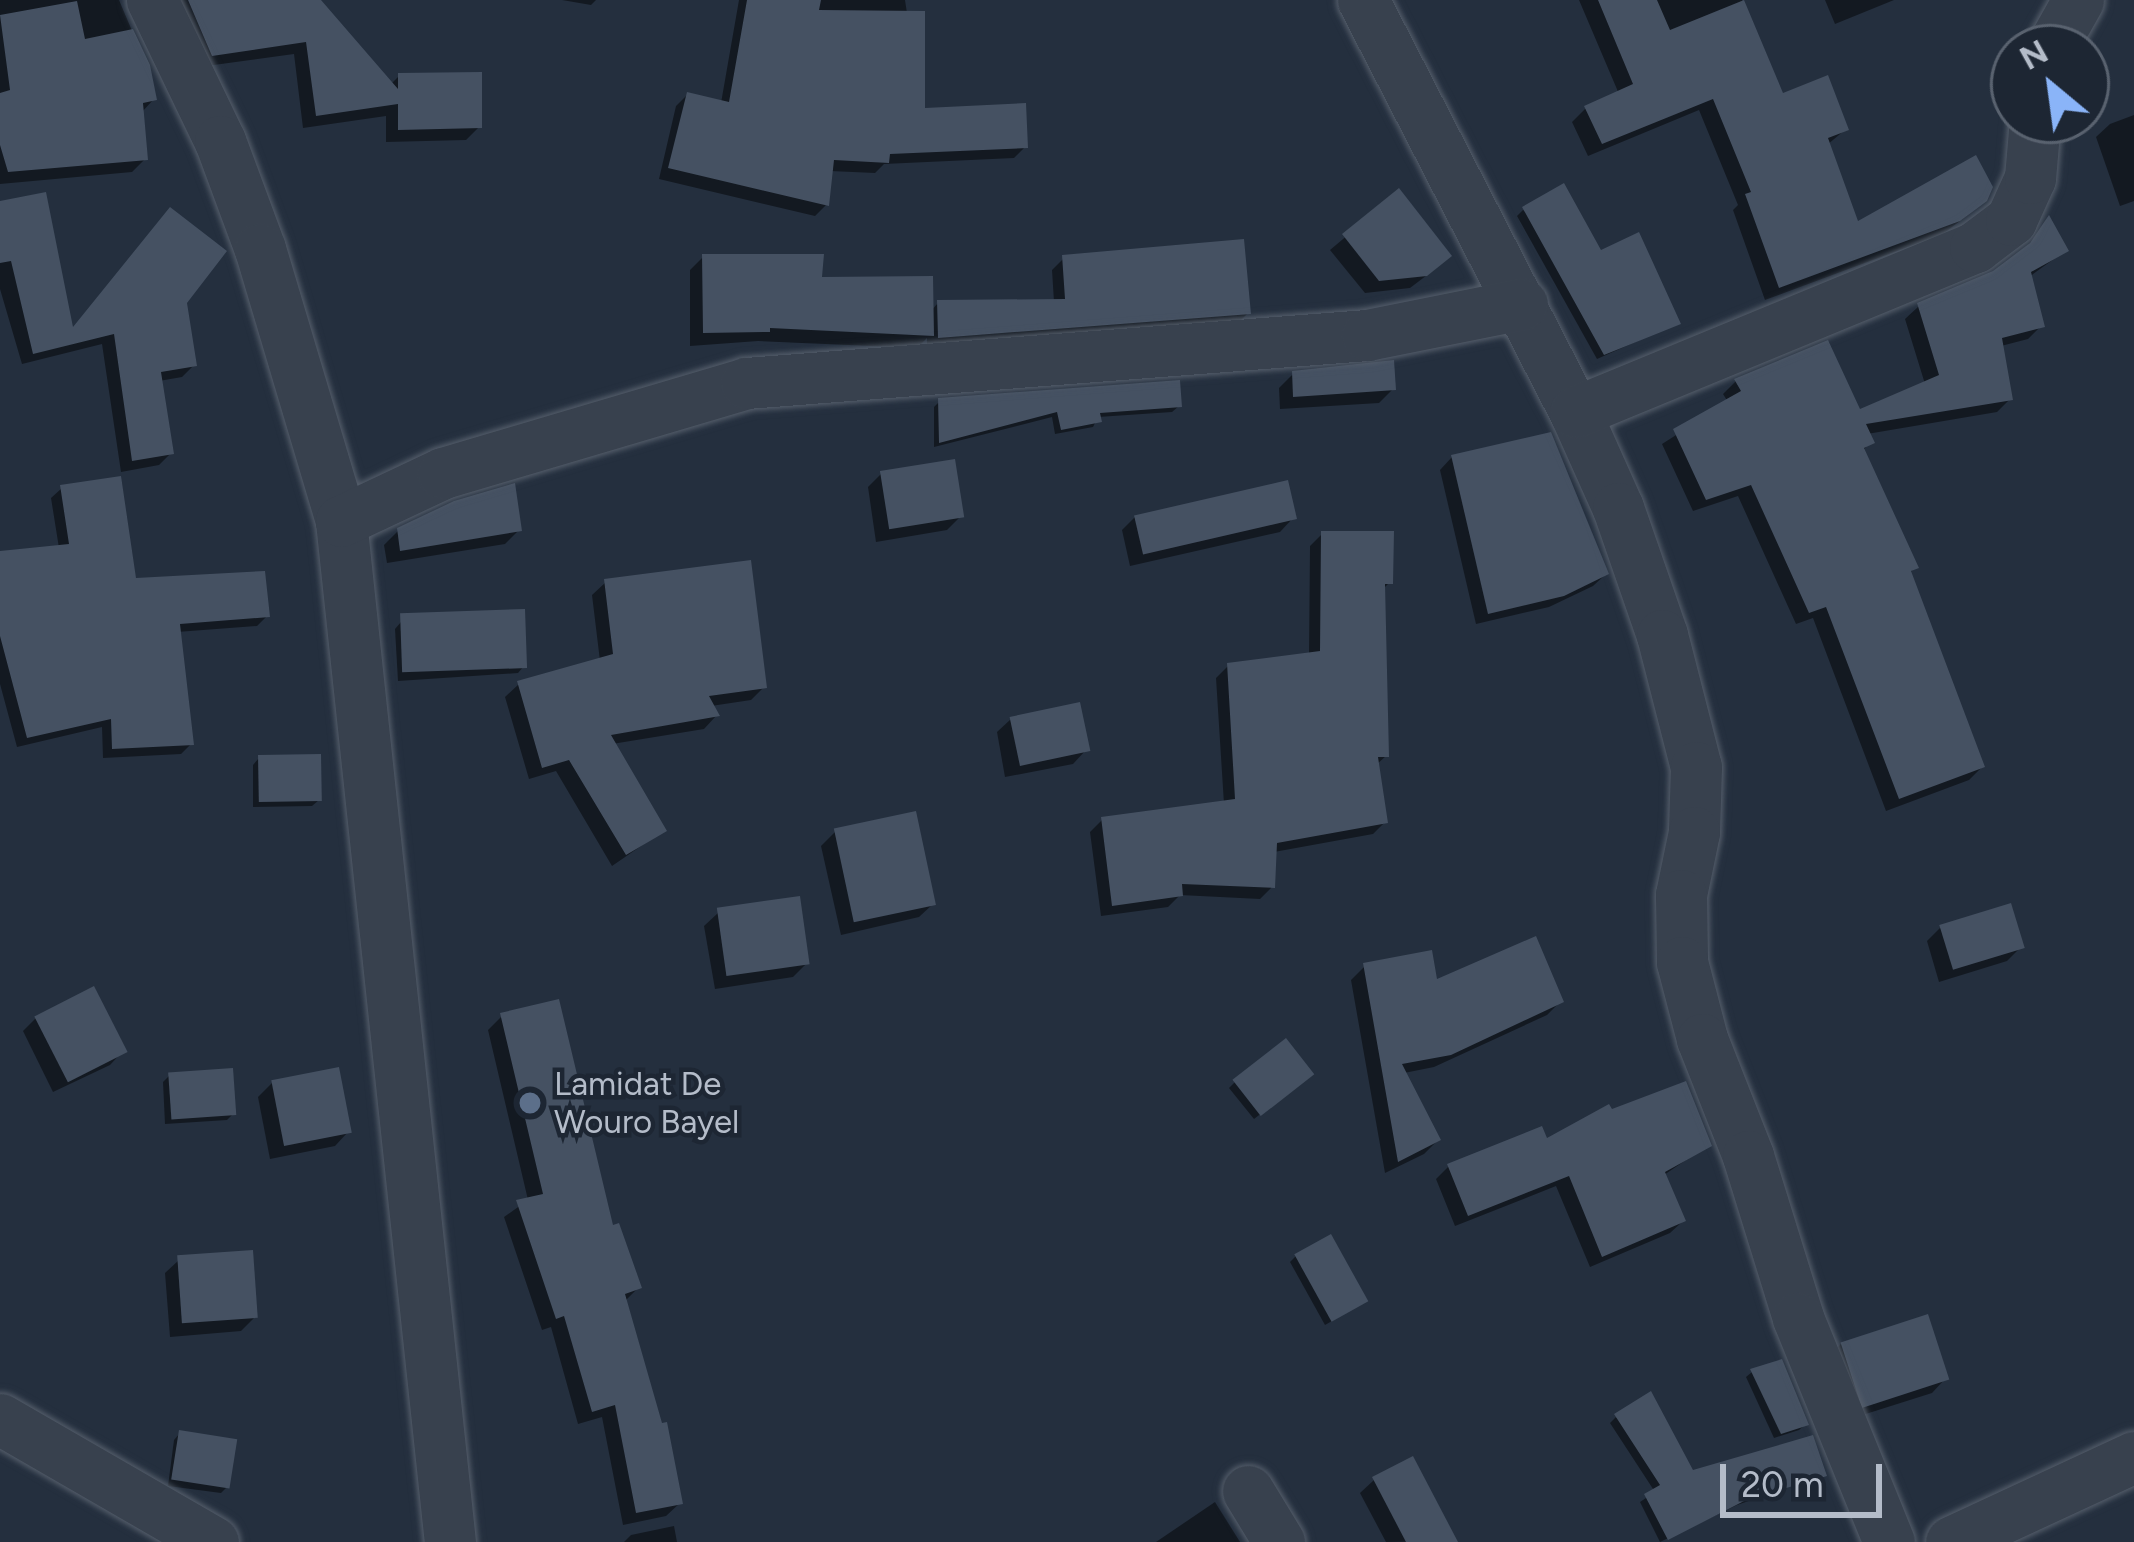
<!DOCTYPE html>
<style>
body{margin:0}
#map{position:relative;width:2134px;height:1542px;overflow:hidden;background:#242f3e;font-family:Figtree,sans-serif}
div>[style]{position:absolute}
.shadow>*{inset:0;background:#0007}
.building>*{inset:0;background:#455162;transform-origin:0 0}
.roads{filter:drop-shadow(0 0 3px #565f6c) drop-shadow(0 0 3px #565f6c)}
.minor>*{height:51px;margin:-25.5px;padding:0 25.5px;transform-origin:25.5px;border-radius:25.5px;background:#38414e}
.dots>*{width:33px;height:33px;translate:-50% -50%;box-sizing:border-box;border:6px solid #1d2633;border-radius:50%}
span{translate:-50% -50%;white-space:nowrap;text-align:center;line-height:1.15;-webkit-text-stroke:9px #1d2633;paint-order:stroke}
.poi-label{font-size:33px;color:#b4bcc9}
.left{translate:0 -50%;text-align:left}
.north{position:absolute;left:1990px;top:24px;width:120px;height:120px;box-sizing:border-box;background:#1d2633;border:3px solid #59626f;border-radius:50%;rotate:331deg;font-size:33px;font-weight:700;line-height:48px;text-align:center;color:#b4bcc9}
.north::after{content:'';display:block;margin:auto;width:42px;height:54px;background:#8ab4f8;clip-path:polygon(50% 0,100% 100%,50% 72%,0 100%)}
.scale{position:absolute;left:1720px;top:1464px;width:162px;height:54px;box-sizing:border-box;border:6px solid #b4bcc9;border-top:0;padding-left:15px;font-size:36px;line-height:42px;white-space:nowrap;color:#b4bcc9;-webkit-text-stroke:9px #1d2633;paint-order:stroke}
</style>
<div id="map">
<div class="shadow">
<div style="clip-path:polygon(0 0,119px 0,147px 66px,154px 99px,141px 113px,145px 159px,132px 172px,0 184px)"></div>
<div style="clip-path:polygon(166px 0,317px 0,390px 85px,399px 76px,479px 127px,466px 140px,386px 142px,386px 116px,303px 128px,294px 54px,199px 67px)"></div>
<div style="clip-path:polygon(562px 0,596px 0,591px 5px)"></div>
<div style="clip-path:polygon(739px 0,905px 0,922px 111px,1025px 147px,1014px 158px,884px 164px,875px 173px,830px 171px,826px 205px,815px 216px,659px 179px,676px 106px,687px 95px,721px 103px)"></div>
<div style="clip-path:polygon(1579px 0,1742px 0,1781px 97px,1846px 129px,1827px 145px,1856px 225px,1969px 214px,1943px 234px,1765px 300px,1733px 210px,1738px 205px,1699px 110px,1588px 156px,1572px 122px,1586px 108px,1619px 94px)"></div>
<div style="clip-path:polygon(1825px 0,1894px 0,1835px 24px)"></div>
<div style="clip-path:polygon(2134px 115px,2134px 201px,2120px 206px,2096px 137px,2110px 124px)"></div>
<div style="clip-path:polygon(1399px 192px,1435px 269px,1410px 288px,1365px 293px,1330px 250px)"></div>
<div style="clip-path:polygon(0 204px,71px 332px,183px 302px,194px 365px,182px 377px,159px 381px,171px 453px,159px 465px,121px 472px,102px 344px,22px 364px,0 289px)"></div>
<div style="clip-path:polygon(1523px 210px,1600px 254px,1678px 323px,1597px 359px,1517px 216px)"></div>
<div style="clip-path:polygon(2048px 220px,2065px 251px,2029px 277px,2041px 326px,2028px 339px,2001px 346px,2010px 399px,1997px 412px,1867px 434px,1871px 442px,1862px 451px,1915px 567px,1909px 574px,1982px 767px,1969px 780px,1886px 811px,1813px 618px,1796px 624px,1738px 496px,1693px 511px,1662px 444px,1728px 402px,1723px 394px,1736px 381px,1858px 413px,1925px 384px,1905px 319px,1919px 306px,1994px 274px,2022px 253px)"></div>
<div style="clip-path:polygon(703px 257px,819px 280px,930px 312px,938px 303px,1054px 302px,1052px 270px,1064px 258px,1248px 313px,1236px 325px,927px 349px,927px 338px,917px 348px,758px 341px,690px 346px,690px 270px)"></div>
<div style="clip-path:polygon(1293px 374px,1393px 389px,1379px 403px,1280px 409px,1279px 388px)"></div>
<div style="clip-path:polygon(940px 401px,1179px 406px,1172px 412px,1098px 417px,1093px 427px,1055px 434px,1052px 417px,934px 447px,934px 407px)"></div>
<div style="clip-path:polygon(1452px 457px,1606px 574px,1593px 586px,1549px 607px,1476px 624px,1440px 470px)"></div>
<div style="clip-path:polygon(882px 473px,961px 516px,947px 530px,876px 542px,868px 487px)"></div>
<div style="clip-path:polygon(62px 488px,134px 582px,267px 616px,257px 626px,177px 632px,191px 744px,181px 754px,103px 758px,102px 727px,17px 747px,0 684px,0 554px,59px 548px,51px 498px)"></div>
<div style="clip-path:polygon(1136px 516px,1293px 518px,1280px 532px,1130px 566px,1122px 530px)"></div>
<div style="clip-path:polygon(519px 530px,505px 544px,387px 563px,384px 545px,398px 531px)"></div>
<div style="clip-path:polygon(1322px 534px,1390px 582px,1382px 590px,1386px 756px,1376px 765px,1385px 822px,1373px 834px,1274px 852px,1272px 887px,1260px 899px,1180px 895px,1168px 907px,1101px 916px,1090px 832px,1102px 820px,1224px 804px,1216px 678px,1229px 665px,1309px 655px,1310px 546px)"></div>
<div style="clip-path:polygon(606px 582px,764px 687px,751px 700px,711px 706px,716px 716px,704px 729px,612px 744px,663px 831px,612px 866px,556px 771px,529px 779px,505px 697px,519px 684px,600px 661px,592px 595px)"></div>
<div style="clip-path:polygon(401px 622px,524px 666px,518px 673px,398px 681px,395px 629px)"></div>
<div style="clip-path:polygon(1011px 719px,1086px 750px,1073px 764px,1005px 777px,997px 732px)"></div>
<div style="clip-path:polygon(259px 758px,319px 800px,312px 806px,253px 807px,253px 765px)"></div>
<div style="clip-path:polygon(835px 832px,933px 904px,919px 917px,841px 935px,821px 846px)"></div>
<div style="clip-path:polygon(718px 913px,807px 963px,793px 977px,715px 989px,704px 926px)"></div>
<div style="clip-path:polygon(1940px 928px,2021px 947px,2007px 961px,1939px 982px,1927px 941px)"></div>
<div style="clip-path:polygon(1365px 966px,1435px 984px,1561px 1001px,1547px 1015px,1434px 1067px,1404px 1073px,1438px 1140px,1424px 1154px,1385px 1173px,1351px 980px)"></div>
<div style="clip-path:polygon(502px 1016px,638px 1288px,624px 1302px,680px 1503px,666px 1516px,623px 1525px,602px 1417px,578px 1424px,551px 1327px,542px 1330px,504px 1217px,528px 1200px,488px 1030px)"></div>
<div style="clip-path:polygon(36px 1018px,123px 1051px,110px 1065px,53px 1092px,23px 1031px)"></div>
<div style="clip-path:polygon(169px 1076px,233px 1114px,227px 1120px,165px 1124px,163px 1082px)"></div>
<div style="clip-path:polygon(1304px 1080px,1254px 1119px,1229px 1088px,1235px 1082px)"></div>
<div style="clip-path:polygon(272px 1083px,348px 1132px,335px 1146px,270px 1159px,258px 1097px)"></div>
<div style="clip-path:polygon(1708px 1145px,1664px 1175px,1683px 1221px,1670px 1233px,1590px 1267px,1556px 1186px,1455px 1226px,1436px 1179px,1449px 1166px)"></div>
<div style="clip-path:polygon(1296px 1256px,1358px 1306px,1325px 1325px,1290px 1262px)"></div>
<div style="clip-path:polygon(179px 1260px,255px 1317px,241px 1331px,170px 1337px,165px 1273px)"></div>
<div style="clip-path:polygon(1841px 1344px,1945px 1379px,1932px 1393px,1853px 1418px,1828px 1357px)"></div>
<div style="clip-path:polygon(1752px 1372px,1806px 1424px,1799px 1430px,1774px 1438px,1746px 1377px)"></div>
<div style="clip-path:polygon(1616px 1417px,1692px 1474px,1824px 1475px,1737px 1505px,1660px 1542px,1640px 1502px,1655px 1492px,1610px 1423px)"></div>
<div style="clip-path:polygon(180px 1433px,227px 1487px,221px 1493px,168px 1486px,174px 1440px)"></div>
<div style="clip-path:polygon(1374px 1480px,1454px 1541px,1386px 1542px,1360px 1493px)"></div>
<div style="clip-path:polygon(1215px 1502px,1240px 1542px,1156px 1542px)"></div>
<div style="clip-path:polygon(674px 1526px,677px 1542px,624px 1542px,631px 1535px)"></div>
</div>
<div class="building">
<div style="clip-path:polygon(188px 0,321px 0,398px 89px,398px 73px,482px 72px,482px 128px,398px 130px,398px 104px,316px 116px,306px 42px,212px 56px)"></div>
<div style="clip-path:polygon(747px 0,821px 0,819px 10px,925px 11px,925px 108px,1026px 103px,1028px 148px,890px 154px,889px 163px,834px 160px,829px 206px,668px 168px,687px 92px,729px 102px)"></div>
<div style="clip-path:polygon(1598px 0,1657px 0,1670px 30px,1744px 0,1783px 93px,1828px 75px,1849px 130px,1828px 138px,1858px 221px,1976px 155px,1993px 187px,1987px 201px,1960px 221px,1779px 288px,1745px 194px,1751px 192px,1713px 99px,1602px 144px,1584px 106px,1633px 84px)"></div>
<div style="clip-path:polygon(77px 1px,85px 39px,133px 29px,150px 65px,157px 100px,143px 103px,148px 160px,8px 172px,0 145px,0 93px,10px 90px,0 15px)"></div>
<div style="clip-path:polygon(1564px 183px,1601px 250px,1639px 232px,1681px 324px,1604px 355px,1522px 207px)"></div>
<div style="clip-path:polygon(1399px 188px,1452px 256px,1427px 276px,1379px 281px,1342px 234px)"></div>
<div style="clip-path:polygon(46px 192px,73px 327px,170px 207px,227px 251px,187px 303px,197px 366px,161px 372px,174px 454px,132px 461px,114px 334px,33px 354px,11px 261px,0 263px,0 201px)"></div>
<div style="clip-path:polygon(2049px 215px,2069px 251px,2031px 272px,2045px 327px,2002px 338px,2013px 400px,1866px 424px,1875px 443px,1864px 448px,1919px 568px,1911px 571px,1985px 767px,1899px 799px,1826px 607px,1809px 613px,1751px 485px,1706px 500px,1673px 429px,1741px 391px,1734px 379px,1828px 340px,1860px 409px,1939px 375px,1917px 303px,1993px 271px,2030px 243px)"></div>
<div style="clip-path:polygon(1244px 239px,1251px 314px,938px 338px,937px 300px,1065px 299px,1062px 255px)"></div>
<div style="clip-path:polygon(702px 254px,824px 254px,822px 277px,933px 276px,934px 336px,770px 328px,770px 332px,703px 333px)"></div>
<div style="clip-path:polygon(1394px 360px,1396px 390px,1293px 397px,1292px 371px)"></div>
<div style="clip-path:polygon(1180px 380px,1182px 407px,1100px 413px,1102px 422px,1061px 430px,1057px 412px,939px 443px,938px 398px)"></div>
<div style="clip-path:polygon(1551px 432px,1609px 574px,1564px 596px,1488px 614px,1451px 455px)"></div>
<div style="left:955px;top:459px;width:59px;height:76px;rotate:81deg"></div>
<div style="clip-path:polygon(121px 476px,136px 578px,265px 571px,270px 617px,180px 624px,194px 745px,112px 749px,111px 719px,27px 738px,0 636px,0 551px,69px 544px,60px 485px)"></div>
<div style="left:1288px;top:480px;width:40px;height:158px;rotate:77deg"></div>
<div style="clip-path:polygon(515px 483px,522px 531px,400px 551px,397px 528px,454px 501px)"></div>
<div style="clip-path:polygon(1321px 531px,1394px 531px,1393px 584px,1385px 584px,1389px 757px,1378px 757px,1388px 823px,1277px 843px,1275px 888px,1182px 884px,1183px 896px,1112px 906px,1101px 817px,1235px 799px,1227px 663px,1320px 651px)"></div>
<div style="clip-path:polygon(751px 560px,767px 688px,709px 696px,720px 716px,611px 735px,667px 831px,626px 855px,569px 760px,542px 768px,517px 681px,613px 654px,604px 579px)"></div>
<div style="left:525px;top:609px;width:59px;height:125px;rotate:88deg"></div>
<div style="left:1080px;top:702px;width:50px;height:72px;rotate:78deg"></div>
<div style="left:321px;top:754px;width:47px;height:63px;rotate:89deg"></div>
<div style="left:916px;top:811px;width:96px;height:84px;rotate:78deg"></div>
<div style="left:800px;top:896px;width:69px;height:84px;rotate:82deg"></div>
<div style="left:2011px;top:903px;width:47px;height:75px;rotate:73deg"></div>
<div style="clip-path:polygon(1536px 936px,1564px 1002px,1451px 1055px,1402px 1064px,1441px 1140px,1398px 1162px,1363px 963px,1432px 950px,1437px 979px)"></div>
<div style="left:94px;top:986px;width:74px;height:67px;rotate:63deg"></div>
<div style="clip-path:polygon(559px 999px,613px 1225px,619px 1223px,642px 1288px,625px 1294px,662px 1423px,667px 1422px,683px 1504px,636px 1513px,615px 1405px,592px 1412px,564px 1316px,556px 1319px,516px 1200px,543px 1194px,500px 1013px)"></div>
<div style="left:1286px;top:1038px;width:46px;height:68px;rotate:52deg"></div>
<div style="left:339px;top:1067px;width:67px;height:69px;rotate:79deg"></div>
<div style="left:233px;top:1068px;width:47px;height:65px;rotate:86deg"></div>
<div style="clip-path:polygon(1686px 1081px,1712px 1146px,1665px 1172px,1686px 1221px,1602px 1257px,1569px 1176px,1468px 1216px,1447px 1164px,1542px 1126px,1547px 1138px,1609px 1104px,1612px 1109px)"></div>
<div style="left:1331px;top:1234px;width:77px;height:42px;rotate:61deg"></div>
<div style="left:253px;top:1250px;width:68px;height:76px;rotate:86deg"></div>
<div style="left:1928px;top:1314px;width:69px;height:92px;rotate:72deg"></div>
<div style="clip-path:polygon(1782px 1359px,1809px 1425px,1781px 1434px,1750px 1369px)"></div>
<div style="clip-path:polygon(1651px 1391px,1693px 1470px,1813px 1435px,1827px 1476px,1746px 1500px,1668px 1540px,1644px 1494px,1660px 1485px,1614px 1414px)"></div>
<div style="left:179px;top:1430px;width:59px;height:50px;rotate:9deg"></div>
<div style="clip-path:polygon(1413px 1456px,1458px 1542px,1406px 1542px,1372px 1477px)"></div>
</div>
<div class="roads">
<div class="minor">
<div style="left:152px;top:0;width:157px;rotate:64.3deg"></div>
<div style="left:220px;top:141px;width:115px;rotate:69.7deg"></div>
<div style="left:260px;top:249px;width:284px;rotate:73.4deg"></div>
<div style="left:341px;top:521px;width:1027px;rotate:83.91deg"></div>
<div style="left:1363px;top:0;width:463px;rotate:62.8deg"></div>
<div style="left:1575px;top:412px;width:105px;rotate:65.9deg"></div>
<div style="left:1618px;top:508px;width:134px;rotate:70.9deg"></div>
<div style="left:1662px;top:635px;width:136px;rotate:75.6deg"></div>
<div style="left:1696px;top:767px;width:65px;rotate:91.8deg"></div>
<div style="left:1694px;top:832px;width:64px;rotate:101.7deg"></div>
<div style="left:1681px;top:895px;width:67px;rotate:89.1deg"></div>
<div style="left:1682px;top:962px;width:80px;rotate:75.4deg"></div>
<div style="left:1702px;top:1039px;width:126px;rotate:68.5deg"></div>
<div style="left:1748px;top:1156px;width:170px;rotate:72.8deg"></div>
<div style="left:1798px;top:1318px;width:242px;rotate:67.9deg"></div>
<div style="left:2051px;top:48px;width:55px;rotate:-60.6deg"></div>
<div style="left:1575px;top:412px;width:433px;rotate:-22.4deg"></div>
<div style="left:1975px;top:247px;width:45px;rotate:-36.9deg"></div>
<div style="left:2011px;top:220px;width:46px;rotate:-65.7deg"></div>
<div style="left:2030px;top:178px;width:58px;rotate:-85.1deg"></div>
<div style="left:341px;top:521px;width:113px;rotate:-25.2deg"></div>
<div style="left:443px;top:473px;width:316px;rotate:-16.5deg"></div>
<div style="left:746px;top:383px;width:623px;rotate:-4.42deg"></div>
<div style="left:1367px;top:335px;width:158px;rotate:-11.3deg"></div>
<div style="left:0;top:1419px;width:246px;rotate:30deg"></div>
<div style="left:1248px;top:1491px;width:60px;rotate:58.7deg"></div>
<div style="left:1951px;top:1542px;width:202px;rotate:-24.9deg"></div>
</div>
</div>
<div class="dots">
<div style="left:530px;top:1103px;background:#5c6f8a"></div>
</div>
<div class="poi-label">
<span class="left" style="left:554px;top:1103px">Lamidat De<br>Wouro Bayel</span>
</div>
<div class="north">N</div>
<div class="scale">20 m</div>
</div>
